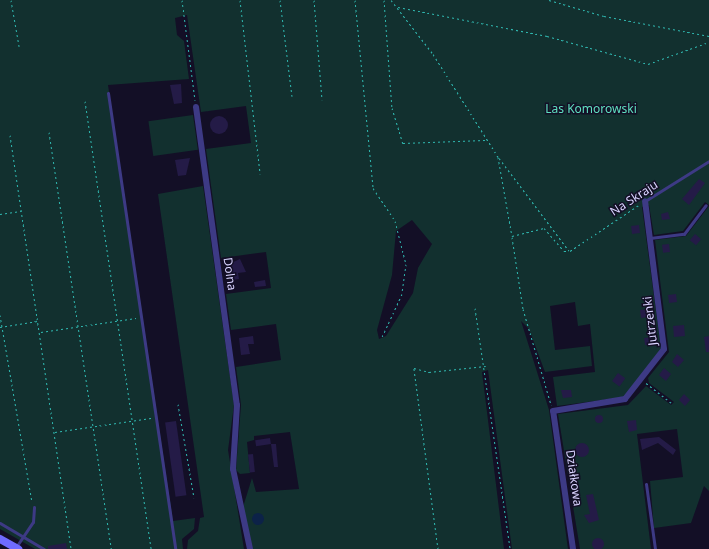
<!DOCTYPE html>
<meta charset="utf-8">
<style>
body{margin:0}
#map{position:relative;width:709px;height:549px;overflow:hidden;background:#130f26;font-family:"Noto Sans",sans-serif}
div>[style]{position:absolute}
.green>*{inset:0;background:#12302f;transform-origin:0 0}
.water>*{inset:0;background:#0c2248}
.round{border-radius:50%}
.building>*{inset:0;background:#241b47;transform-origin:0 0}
.path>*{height:1px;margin-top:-0.5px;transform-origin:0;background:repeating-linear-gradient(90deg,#2fb8b0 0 2px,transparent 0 5px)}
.lane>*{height:3px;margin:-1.5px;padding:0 1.5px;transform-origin:1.5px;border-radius:1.5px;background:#3d3a85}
.street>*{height:6px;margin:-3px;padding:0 3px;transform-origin:3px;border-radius:3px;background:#3d3a85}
.secondary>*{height:8px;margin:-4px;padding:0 4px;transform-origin:4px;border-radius:4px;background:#6f6bff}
span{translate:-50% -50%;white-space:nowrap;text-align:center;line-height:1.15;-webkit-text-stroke:3px #130f26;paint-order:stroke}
.park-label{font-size:12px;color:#5fe0c0}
.street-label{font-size:12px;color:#d9d4ff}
</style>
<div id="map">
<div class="green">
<div style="clip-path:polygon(evenodd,0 0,709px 0,709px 205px,705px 202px,683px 231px,654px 235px,649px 205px,642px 207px,661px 349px,625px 397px,557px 406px,553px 377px,595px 372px,590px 324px,578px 326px,575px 302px,550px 306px,555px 350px,590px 346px,592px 366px,545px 372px,529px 329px,521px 321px,549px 410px,568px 549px,512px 549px,488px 370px,482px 372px,504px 549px,252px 549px,243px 507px,252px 478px,256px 492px,299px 489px,290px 432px,254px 436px,254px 440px,247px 442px,250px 473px,240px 474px,236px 470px,241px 405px,236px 367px,281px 360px,276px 324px,231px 330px,226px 294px,271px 288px,266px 252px,221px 258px,206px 149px,251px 143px,246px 106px,201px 112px,187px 15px,175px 18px,177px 35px,184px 41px,189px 79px,108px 85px,173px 521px,195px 518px,194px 529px,182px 539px,183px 549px,35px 549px,0 529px,0 0,412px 220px,432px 244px,418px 268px,413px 293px,386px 336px,379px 339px,377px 330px,392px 275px,396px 231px,412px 220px)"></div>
<div style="left:193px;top:115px;width:35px;height:45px;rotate:82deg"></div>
<div style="clip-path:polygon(203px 186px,234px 405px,228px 450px,244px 549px,187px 549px,188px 540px,198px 531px,200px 518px,204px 517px,158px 194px)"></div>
<div style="clip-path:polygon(709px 206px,709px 491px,704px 486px,691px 523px,654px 528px,650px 481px,683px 477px,677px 429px,637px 434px,651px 549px,580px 549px,558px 414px,628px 405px,646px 386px,671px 405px,674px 402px,649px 383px,648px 378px,669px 352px,655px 240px,686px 236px)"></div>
</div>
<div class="water">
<div class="round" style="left:252px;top:513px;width:12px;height:12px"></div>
</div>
<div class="building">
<div style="clip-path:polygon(181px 84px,182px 103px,174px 104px,170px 85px)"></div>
<div class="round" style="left:210px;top:116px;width:18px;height:18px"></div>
<div style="clip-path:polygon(190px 158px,186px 175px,178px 176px,175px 160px)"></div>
<div style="clip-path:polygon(699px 179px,705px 183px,689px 205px,682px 199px)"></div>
<div style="clip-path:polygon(668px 212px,670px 219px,662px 220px,661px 214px)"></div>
<div style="left:639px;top:225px;width:8px;height:8px;rotate:83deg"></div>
<div style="left:695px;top:234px;width:8px;height:8px;rotate:40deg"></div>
<div style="left:669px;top:244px;width:8px;height:7px;rotate:83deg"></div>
<div style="clip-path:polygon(240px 259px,246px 272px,238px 273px,239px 279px,232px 280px,227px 265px)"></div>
<div style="clip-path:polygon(265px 280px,266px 286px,255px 287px,254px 282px)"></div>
<div style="left:676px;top:294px;width:8px;height:8px;rotate:83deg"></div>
<div style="left:648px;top:309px;width:8px;height:8px;rotate:83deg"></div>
<div style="left:684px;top:325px;width:11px;height:11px;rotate:85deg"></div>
<div style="clip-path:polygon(253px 336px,254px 344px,248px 344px,250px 354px,241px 355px,239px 338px)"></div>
<div style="clip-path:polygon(709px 336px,709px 352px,706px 352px,704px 337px)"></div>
<div style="left:652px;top:337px;width:7px;height:8px;rotate:82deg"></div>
<div style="clip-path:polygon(677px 354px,684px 360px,678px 367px,672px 362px)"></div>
<div style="clip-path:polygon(664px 368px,671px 374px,666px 381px,659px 375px)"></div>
<div style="left:618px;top:373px;width:9px;height:10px;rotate:36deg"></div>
<div style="clip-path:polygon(561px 390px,571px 390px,572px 397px,563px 398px)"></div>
<div style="clip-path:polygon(684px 394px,690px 400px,685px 406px,679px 400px)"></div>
<div class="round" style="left:595px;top:415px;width:8px;height:8px"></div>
<div style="clip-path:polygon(636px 420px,637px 430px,629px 432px,627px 421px)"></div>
<div style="left:176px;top:421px;width:75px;height:11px;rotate:82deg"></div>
<div style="clip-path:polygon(659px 437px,676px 450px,673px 455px,658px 443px,642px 450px,640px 439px)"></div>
<div style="left:270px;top:438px;width:6px;height:15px;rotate:81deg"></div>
<div class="round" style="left:575px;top:443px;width:14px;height:14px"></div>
<div style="clip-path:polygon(271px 444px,276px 444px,278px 467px,274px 467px)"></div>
<div style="left:253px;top:454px;width:18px;height:5px;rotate:84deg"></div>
<div style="clip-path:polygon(593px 494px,599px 520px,589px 523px,584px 515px,590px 514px,586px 495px)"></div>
<div class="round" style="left:592px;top:538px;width:12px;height:12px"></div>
<div style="clip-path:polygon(66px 543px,67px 549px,48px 549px,48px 546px)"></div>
</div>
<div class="path">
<div style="left:11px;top:0;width:47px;rotate:80.1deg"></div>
<div style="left:182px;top:0;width:101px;rotate:82.6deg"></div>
<div style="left:240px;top:0;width:175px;rotate:83.4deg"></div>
<div style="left:280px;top:0;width:97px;rotate:82.9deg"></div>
<div style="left:314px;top:0;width:100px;rotate:85.4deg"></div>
<div style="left:355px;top:0;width:189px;rotate:84.5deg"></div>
<div style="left:373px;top:188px;width:40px;rotate:56deg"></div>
<div style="left:395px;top:221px;width:44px;rotate:75.7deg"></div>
<div style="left:406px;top:264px;width:30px;rotate:98deg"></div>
<div style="left:402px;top:294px;width:47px;rotate:114.9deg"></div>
<div style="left:384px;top:0;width:108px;rotate:85.8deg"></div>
<div style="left:392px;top:108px;width:37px;rotate:73deg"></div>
<div style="left:403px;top:143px;width:82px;rotate:-2.1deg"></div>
<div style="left:391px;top:0;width:68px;rotate:52.1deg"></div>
<div style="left:433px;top:54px;width:122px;rotate:57.7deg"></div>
<div style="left:498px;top:157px;width:80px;rotate:80deg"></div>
<div style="left:512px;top:236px;width:33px;rotate:-14deg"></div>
<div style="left:544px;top:228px;width:30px;rotate:49deg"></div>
<div style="left:564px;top:251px;width:5px"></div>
<div style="left:549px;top:0;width:57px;rotate:16.2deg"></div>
<div style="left:604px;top:16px;width:107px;rotate:10.8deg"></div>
<div style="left:398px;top:7px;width:152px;rotate:11deg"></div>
<div style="left:547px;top:36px;width:105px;rotate:15.5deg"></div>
<div style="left:648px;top:64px;width:65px;rotate:-19.8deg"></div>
<div style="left:85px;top:101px;width:453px;rotate:81.6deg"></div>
<div style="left:49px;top:132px;width:422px;rotate:81.5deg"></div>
<div style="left:10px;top:135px;width:418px;rotate:81.6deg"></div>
<div style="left:499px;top:158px;width:116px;rotate:53deg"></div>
<div style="left:0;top:214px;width:21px;rotate:-8deg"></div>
<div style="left:512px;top:237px;width:73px;rotate:81.3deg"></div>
<div style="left:523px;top:309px;width:100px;rotate:73.7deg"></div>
<div style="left:570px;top:251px;width:83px;rotate:-33.7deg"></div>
<div style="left:475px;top:308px;width:244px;rotate:81.7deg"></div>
<div style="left:0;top:315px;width:190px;rotate:80.3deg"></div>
<div style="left:0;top:327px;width:38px;rotate:-9deg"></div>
<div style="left:41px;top:332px;width:96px;rotate:-8.4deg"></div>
<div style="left:646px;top:383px;width:33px;rotate:38deg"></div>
<div style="left:178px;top:404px;width:95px;rotate:80.3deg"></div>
<div style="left:55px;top:432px;width:97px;rotate:-8.3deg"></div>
<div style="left:438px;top:549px;width:183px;rotate:-97.6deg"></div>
<div style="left:414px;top:368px;width:16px;rotate:15deg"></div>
<div style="left:429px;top:372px;width:57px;rotate:-6deg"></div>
</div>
<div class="lane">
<div style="left:108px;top:93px;width:461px;rotate:81.6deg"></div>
<div style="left:645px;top:201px;width:75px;rotate:-32deg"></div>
<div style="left:650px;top:238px;width:34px;rotate:-7deg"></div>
<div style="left:684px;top:234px;width:36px;rotate:-53deg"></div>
<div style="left:646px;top:484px;width:66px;rotate:82.1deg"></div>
<div style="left:0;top:523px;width:51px;rotate:30.6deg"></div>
<div style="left:16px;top:547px;width:30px;rotate:-56deg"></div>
<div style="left:33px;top:522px;width:15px;rotate:-86deg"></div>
</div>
<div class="street">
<div style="left:196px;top:107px;width:301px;rotate:82.2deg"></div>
<div style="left:237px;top:405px;width:64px;rotate:93.6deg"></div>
<div style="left:233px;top:469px;width:82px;rotate:78deg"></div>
<div style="left:573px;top:549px;width:139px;rotate:-98.2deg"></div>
<div style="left:553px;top:411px;width:73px;rotate:-9.5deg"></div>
<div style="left:625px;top:399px;width:63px;rotate:-52deg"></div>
<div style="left:664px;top:349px;width:149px;rotate:-97.3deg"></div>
</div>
<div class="secondary">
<div style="left:0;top:539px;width:21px;rotate:29deg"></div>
</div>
<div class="park-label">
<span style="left:591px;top:109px">Las Komorowski</span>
</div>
<div class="street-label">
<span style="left:634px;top:198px;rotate:-33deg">Na Skraju</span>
<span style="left:230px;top:274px;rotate:82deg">Dolna</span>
<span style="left:650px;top:321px;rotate:-97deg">Jutrzenki</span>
<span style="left:574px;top:478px;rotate:82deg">Działkowa</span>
</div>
</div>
